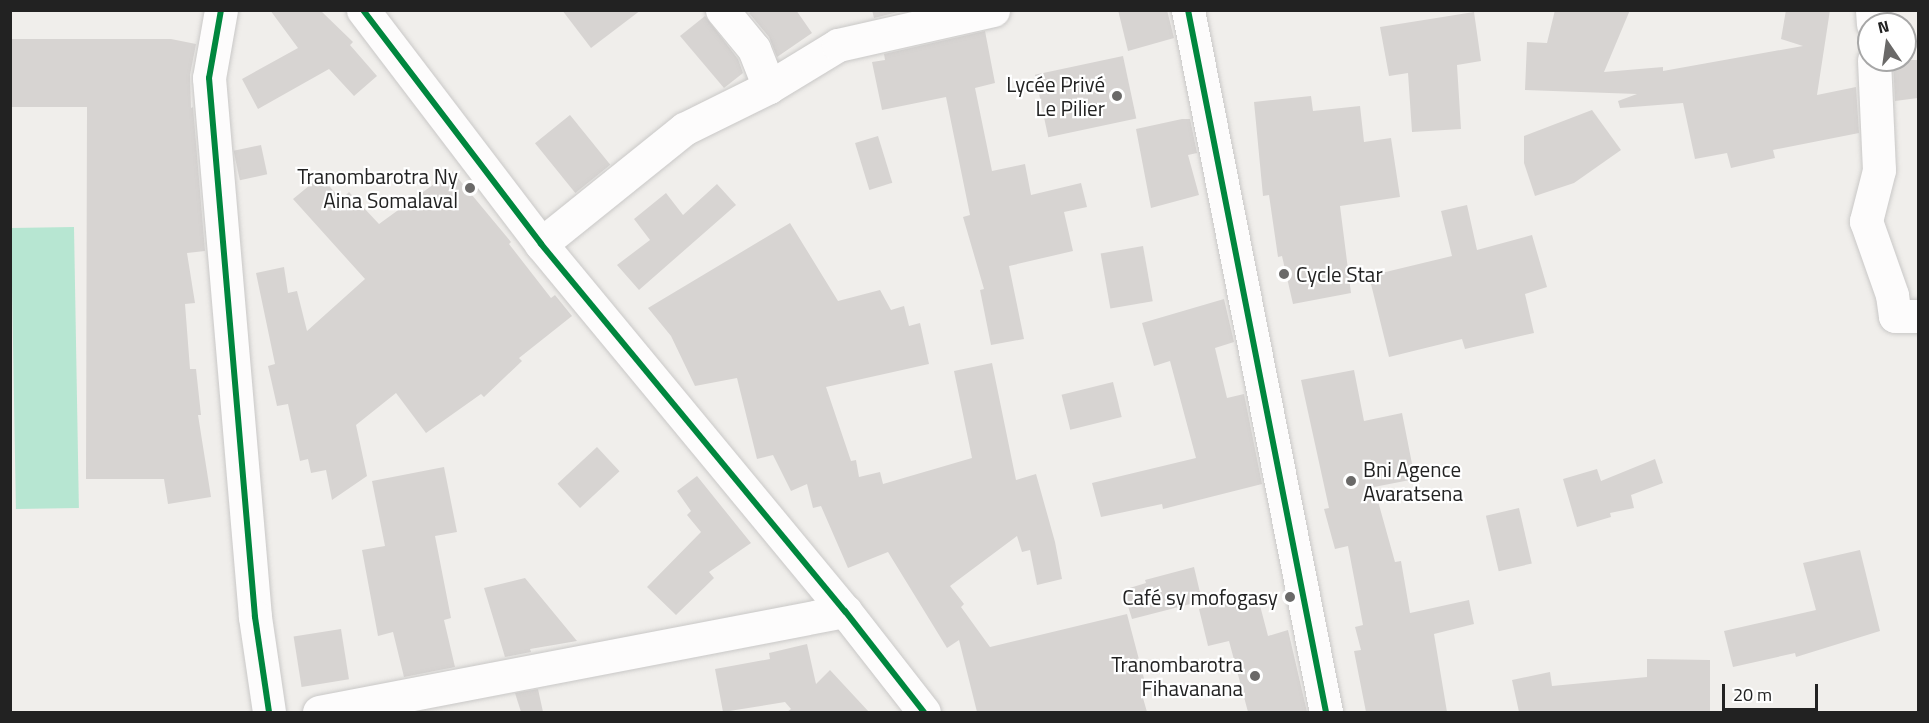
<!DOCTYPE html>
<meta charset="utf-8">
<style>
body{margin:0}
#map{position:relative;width:1929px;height:723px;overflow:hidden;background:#f0eeeb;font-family:"Titillium Web",sans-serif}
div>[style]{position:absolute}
.pitch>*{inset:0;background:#b7e6d2;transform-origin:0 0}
.building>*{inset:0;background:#d7d4d2;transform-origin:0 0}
.roads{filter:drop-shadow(0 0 2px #c9c8c7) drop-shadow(0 0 2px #c9c8c7)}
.minor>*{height:33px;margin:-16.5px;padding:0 16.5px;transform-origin:16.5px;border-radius:16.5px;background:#fdfcfc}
.tertiary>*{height:33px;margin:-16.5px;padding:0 16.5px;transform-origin:16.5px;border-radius:16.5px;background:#fdfcfc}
.cycleway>*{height:6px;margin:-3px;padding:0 3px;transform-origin:3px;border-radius:3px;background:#00873e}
.dots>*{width:16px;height:16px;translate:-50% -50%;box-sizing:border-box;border:3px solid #fff;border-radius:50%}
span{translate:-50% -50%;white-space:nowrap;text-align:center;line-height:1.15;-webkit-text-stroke:4.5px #fff;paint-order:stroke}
.poi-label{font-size:21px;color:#222}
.right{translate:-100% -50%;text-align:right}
.left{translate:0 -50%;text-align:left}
.frame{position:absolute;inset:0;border:12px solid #222;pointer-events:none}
.north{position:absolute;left:1857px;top:12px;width:60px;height:60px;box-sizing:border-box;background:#fff;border:2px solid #a7a7a7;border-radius:50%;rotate:347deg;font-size:16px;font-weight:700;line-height:24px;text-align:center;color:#222}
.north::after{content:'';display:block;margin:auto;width:21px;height:27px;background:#6a6968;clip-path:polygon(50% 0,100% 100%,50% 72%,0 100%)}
.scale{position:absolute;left:1722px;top:684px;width:96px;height:27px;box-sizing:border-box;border:3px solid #222;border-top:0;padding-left:8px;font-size:18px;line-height:21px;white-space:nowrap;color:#222;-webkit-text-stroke:4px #fff;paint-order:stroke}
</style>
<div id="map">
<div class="pitch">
<div style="left:74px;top:227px;width:281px;height:63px;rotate:89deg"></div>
</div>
<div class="building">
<div style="clip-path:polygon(270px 10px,320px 10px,353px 42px,350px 45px,377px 76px,354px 96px,329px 69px,258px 109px,242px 79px,298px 48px)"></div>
<div style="clip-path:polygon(562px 10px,641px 10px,591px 48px)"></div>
<div style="clip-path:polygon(753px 10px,796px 10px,812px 33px,777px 57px,769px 37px,749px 13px)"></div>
<div style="clip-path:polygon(872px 10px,906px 10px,874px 18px)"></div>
<div style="clip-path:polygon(1118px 10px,1167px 10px,1174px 38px,1128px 51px)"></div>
<div style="clip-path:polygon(1555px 10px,1630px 10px,1604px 72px,1663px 67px,1663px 71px,1803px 46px,1781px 39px,1786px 10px,1830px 10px,1817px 95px,1856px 87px,1859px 133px,1773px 150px,1775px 158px,1731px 168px,1727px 153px,1695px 159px,1683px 103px,1620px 108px,1618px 101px,1637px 94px,1525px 90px,1527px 42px,1547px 43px)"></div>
<div style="clip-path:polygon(1474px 12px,1481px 61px,1457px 65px,1461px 129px,1412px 132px,1408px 73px,1389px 76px,1380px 27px)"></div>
<div style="clip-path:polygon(705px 16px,738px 59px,743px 73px,724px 88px,680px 36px)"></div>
<div style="clip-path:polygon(985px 31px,995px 83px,975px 88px,992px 171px,1025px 164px,1031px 195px,1081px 183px,1087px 207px,1064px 212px,1073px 251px,1009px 266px,1024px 339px,991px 345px,980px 290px,984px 289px,963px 217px,970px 215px,946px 97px,882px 110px,872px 62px,885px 60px,884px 54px)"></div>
<div style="clip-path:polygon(10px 39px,171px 39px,196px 44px,190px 75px,191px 108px,193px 107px,205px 251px,187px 253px,195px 303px,185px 304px,190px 369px,196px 369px,201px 415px,198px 415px,211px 497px,168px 504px,164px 479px,86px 479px,87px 107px,10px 107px)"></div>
<div style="left:1123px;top:56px;width:64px;height:90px;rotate:78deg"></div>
<div style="clip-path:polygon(1893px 60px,1918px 60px,1918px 98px,1895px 101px)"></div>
<div style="clip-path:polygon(1311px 96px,1313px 111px,1360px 106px,1364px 142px,1391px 138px,1400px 197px,1340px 206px,1351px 293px,1293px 304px,1282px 256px,1278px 257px,1269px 195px,1263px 196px,1254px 102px)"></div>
<div style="clip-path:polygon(1592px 110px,1621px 150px,1574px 183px,1535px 196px,1524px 163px,1524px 136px)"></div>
<div style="left:570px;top:115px;width:64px;height:45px;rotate:51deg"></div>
<div style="clip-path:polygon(1182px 119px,1190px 119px,1197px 153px,1188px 155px,1199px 195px,1151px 208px,1136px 129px)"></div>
<div style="left:878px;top:136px;width:49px;height:24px;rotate:73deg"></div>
<div style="left:261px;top:145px;width:30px;height:28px;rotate:78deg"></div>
<div style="clip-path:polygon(452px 171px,511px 242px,509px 244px,551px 298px,555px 295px,572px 316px,519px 358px,522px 361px,484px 397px,481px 394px,426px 433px,396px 393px,356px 425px,367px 476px,332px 500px,326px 470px,311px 473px,308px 459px,300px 461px,288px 404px,277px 406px,268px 366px,275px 364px,256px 273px,284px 267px,288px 293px,297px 291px,307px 331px,365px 279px,293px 199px,321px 176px,341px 200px,349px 192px,379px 224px)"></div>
<div style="clip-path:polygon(717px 184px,736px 205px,639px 290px,617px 265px,650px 240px,634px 219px,666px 193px,683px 215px)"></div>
<div style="clip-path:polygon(1467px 205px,1477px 250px,1532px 235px,1547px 287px,1525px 294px,1534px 333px,1465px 349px,1462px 339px,1389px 357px,1369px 276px,1452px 256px,1441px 211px)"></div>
<div style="clip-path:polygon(790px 223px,838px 301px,880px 290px,891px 310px,904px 306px,909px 326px,920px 323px,929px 364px,826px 387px,851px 461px,856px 460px,859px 477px,880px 472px,883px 484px,972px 458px,954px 371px,992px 363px,1016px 480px,1036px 474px,1055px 542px,1062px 579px,1037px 585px,1030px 550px,1022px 552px,1017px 536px,950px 586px,964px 604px,961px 607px,990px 647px,1127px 614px,1147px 690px,1141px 691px,1147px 712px,977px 712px,959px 640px,947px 648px,888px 552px,848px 568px,821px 506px,813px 508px,807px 484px,791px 491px,773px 455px,757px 459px,737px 378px,695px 386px,671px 336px,648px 308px)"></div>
<div style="left:1143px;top:246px;width:56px;height:43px;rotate:80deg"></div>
<div style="clip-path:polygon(1224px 299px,1234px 342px,1215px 348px,1227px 398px,1244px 394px,1262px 484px,1163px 509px,1162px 504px,1101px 517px,1092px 483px,1196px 458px,1170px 361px,1154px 366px,1142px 323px)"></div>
<div style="clip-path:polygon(1354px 370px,1364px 421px,1402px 413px,1415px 479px,1374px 487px,1395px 562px,1401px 561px,1410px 613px,1469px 600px,1474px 624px,1434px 634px,1447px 712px,1366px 712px,1354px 651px,1361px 650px,1355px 627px,1363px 625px,1348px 546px,1335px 549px,1324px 509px,1329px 508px,1301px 380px)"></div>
<div style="left:1113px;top:382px;width:36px;height:53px;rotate:76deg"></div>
<div style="left:597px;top:447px;width:33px;height:54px;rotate:47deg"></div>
<div style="clip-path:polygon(1655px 459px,1663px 483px,1631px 495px,1634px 508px,1610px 513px,1611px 517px,1577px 527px,1563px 479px,1597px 469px,1601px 481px)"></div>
<div style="clip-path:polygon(444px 467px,457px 532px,435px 536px,451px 618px,444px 620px,455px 667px,404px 677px,393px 632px,378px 636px,362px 550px,385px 546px,372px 481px)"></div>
<div style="clip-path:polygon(697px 476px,751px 543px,709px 572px,714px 578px,676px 615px,647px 587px,701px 532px,687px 515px,691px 511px,677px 491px)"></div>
<div style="left:1519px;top:508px;width:57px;height:34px;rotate:77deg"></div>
<div style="clip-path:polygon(1860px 550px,1880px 631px,1796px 657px,1795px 653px,1733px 667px,1724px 631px,1816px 610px,1803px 563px)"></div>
<div style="clip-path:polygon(1194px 567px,1202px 601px,1132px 619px,1123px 590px,1146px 583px,1145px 580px)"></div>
<div style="clip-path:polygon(525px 578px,577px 641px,530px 649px,531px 652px,505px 657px,484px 588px)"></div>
<div style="clip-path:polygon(1257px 594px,1268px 636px,1288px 630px,1307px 712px,1248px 712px,1229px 641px,1208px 646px,1199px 609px)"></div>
<div style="left:341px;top:629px;width:51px;height:48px;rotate:81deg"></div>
<div style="clip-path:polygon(807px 644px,816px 684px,830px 670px,869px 712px,787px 712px,791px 709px,785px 702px,723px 712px,715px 669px,770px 659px,769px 653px)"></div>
<div style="clip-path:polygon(1647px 659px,1710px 660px,1710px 712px,1519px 712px,1512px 680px,1550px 672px,1552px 686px,1647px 677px)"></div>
<div style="clip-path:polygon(538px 689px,543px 712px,521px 712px,515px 693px)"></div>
</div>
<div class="roads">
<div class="minor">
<div style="left:221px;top:10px;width:69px;rotate:100deg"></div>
<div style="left:209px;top:78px;width:541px;rotate:85.12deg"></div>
<div style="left:255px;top:617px;width:96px;rotate:81.6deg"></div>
<div style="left:363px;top:10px;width:294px;rotate:52.7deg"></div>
<div style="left:541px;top:244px;width:477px;rotate:50.4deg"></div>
<div style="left:845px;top:611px;width:128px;rotate:52deg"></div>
<div style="left:722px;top:10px;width:50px;rotate:50.6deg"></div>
<div style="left:754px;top:49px;width:41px;rotate:68.5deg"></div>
<div style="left:1872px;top:10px;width:14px;rotate:86deg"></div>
<div style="left:1874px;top:60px;width:110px;rotate:87.4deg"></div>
<div style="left:1879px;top:170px;width:53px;rotate:104.3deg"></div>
<div style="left:1866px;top:221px;width:78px;rotate:70.6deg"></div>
<div style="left:1892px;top:295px;width:21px;rotate:82deg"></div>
<div style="left:1895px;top:316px;width:23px"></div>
<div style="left:541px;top:244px;width:184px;rotate:-38.8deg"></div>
<div style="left:684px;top:129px;width:95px;rotate:-26.3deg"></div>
<div style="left:769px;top:87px;width:81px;rotate:-31.3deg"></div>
<div style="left:838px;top:45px;width:159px;rotate:-12.7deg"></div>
<div style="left:319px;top:712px;width:536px;rotate:-10.87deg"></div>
</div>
<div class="tertiary">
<div style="left:1188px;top:10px;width:715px;rotate:78.88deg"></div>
</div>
</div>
<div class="cycleway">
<div style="left:221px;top:10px;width:69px;rotate:100deg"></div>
<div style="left:209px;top:78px;width:541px;rotate:85.12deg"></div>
<div style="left:255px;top:617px;width:96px;rotate:81.6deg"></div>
<div style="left:363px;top:10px;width:294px;rotate:52.7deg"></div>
<div style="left:541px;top:244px;width:477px;rotate:50.4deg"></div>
<div style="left:845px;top:611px;width:128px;rotate:52deg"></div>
<div style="left:1188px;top:10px;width:715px;rotate:78.88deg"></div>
</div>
<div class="dots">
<div style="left:1117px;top:96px;background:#6a6968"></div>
<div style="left:470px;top:188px;background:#6a6968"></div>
<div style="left:1284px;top:274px;background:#6a6968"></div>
<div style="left:1351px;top:481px;background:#6a6968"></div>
<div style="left:1290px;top:597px;background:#6a6968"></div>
<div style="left:1255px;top:676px;background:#6a6968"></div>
</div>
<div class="poi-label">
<span class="right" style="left:1105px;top:96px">Lycée Privé<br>Le Pilier</span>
<span class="right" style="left:458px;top:188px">Tranombarotra Ny<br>Aina Somalaval</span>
<span class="left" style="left:1296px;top:274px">Cycle Star</span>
<span class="left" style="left:1363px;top:481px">Bni Agence<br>Avaratsena</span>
<span class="right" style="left:1278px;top:597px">Café sy mofogasy</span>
<span class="right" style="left:1243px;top:676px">Tranombarotra<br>Fihavanana</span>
</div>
<div class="frame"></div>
<div class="north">N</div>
<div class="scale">20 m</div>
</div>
